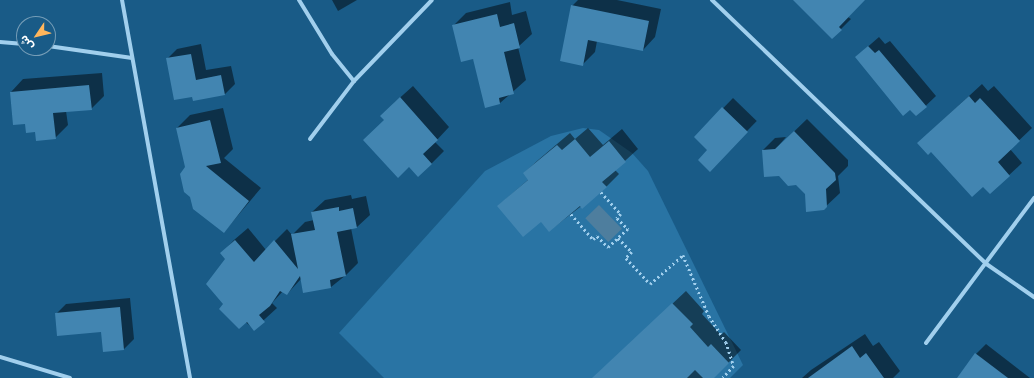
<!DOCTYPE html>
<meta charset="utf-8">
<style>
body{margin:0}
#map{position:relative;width:1034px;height:378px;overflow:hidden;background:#195b87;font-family:"Roboto Condensed","Noto Sans Arabic",sans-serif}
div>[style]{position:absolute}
.green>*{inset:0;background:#2974a4}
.water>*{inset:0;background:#4e7e9e;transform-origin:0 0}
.shadow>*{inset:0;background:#0007;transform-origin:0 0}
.building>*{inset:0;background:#4285b1}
.path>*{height:2.5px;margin-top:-1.25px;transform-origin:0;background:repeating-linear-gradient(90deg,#a1cfed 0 2px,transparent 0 5px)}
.street>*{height:4px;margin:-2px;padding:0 2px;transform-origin:2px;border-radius:2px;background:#a1cfed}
span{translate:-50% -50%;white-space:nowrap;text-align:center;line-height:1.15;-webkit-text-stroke:3px #195b87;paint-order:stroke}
.north{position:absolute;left:16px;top:16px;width:40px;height:40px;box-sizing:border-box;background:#195b87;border:1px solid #759db7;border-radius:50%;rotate:235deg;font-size:11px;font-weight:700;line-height:16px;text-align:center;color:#fff}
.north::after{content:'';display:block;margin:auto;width:14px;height:18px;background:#ffb65c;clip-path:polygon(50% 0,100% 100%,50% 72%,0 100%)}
</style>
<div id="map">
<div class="green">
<div style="clip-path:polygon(583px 128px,599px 130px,632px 153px,648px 171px,743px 365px,730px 378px,384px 378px,339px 333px,485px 171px,551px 136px)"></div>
</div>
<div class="water">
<div style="left:599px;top:205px;width:33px;height:19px;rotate:46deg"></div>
</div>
<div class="shadow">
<div style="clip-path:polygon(332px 0,357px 0,338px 11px)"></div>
<div style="clip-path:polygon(578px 0,617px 0,661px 9px,655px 37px,643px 50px,597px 41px,595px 52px,582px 65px,572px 6px)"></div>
<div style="clip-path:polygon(794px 0,864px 0,848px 17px,851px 19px,832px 38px)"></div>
<div style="clip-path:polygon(510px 2px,512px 15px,526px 11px,532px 34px,518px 47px,526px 80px,500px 103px,453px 26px,466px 13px)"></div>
<div style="clip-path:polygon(879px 37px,885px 44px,890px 41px,936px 96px,916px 115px,856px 57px)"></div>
<div style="clip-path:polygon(201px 44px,206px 70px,231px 66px,235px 84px,225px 94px,194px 99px,167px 59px,177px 49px)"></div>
<div style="clip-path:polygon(102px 73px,104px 96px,91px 109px,66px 111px,68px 125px,55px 138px,36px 131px,26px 123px,11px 92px,23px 79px)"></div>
<div style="clip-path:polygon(982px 84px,988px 91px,994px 86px,1032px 128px,1010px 149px,1022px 163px,990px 193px,931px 131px)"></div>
<div style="clip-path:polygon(413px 86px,449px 127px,435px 142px,444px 151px,431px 164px,385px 119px,394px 103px)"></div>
<div style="left:733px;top:98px;width:33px;height:54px;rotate:44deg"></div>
<div style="clip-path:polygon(223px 108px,233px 149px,224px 158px,261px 188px,224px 232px,177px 128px,190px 115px)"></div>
<div style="clip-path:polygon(807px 119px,848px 160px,848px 166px,838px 176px,840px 193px,823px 209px,763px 150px,775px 138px,786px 137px,775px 150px)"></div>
<div style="clip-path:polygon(588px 128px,603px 145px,622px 129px,638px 149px,615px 170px,619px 174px,606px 187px,549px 231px,541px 221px,498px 206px,529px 179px,524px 173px,537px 161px,570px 133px,575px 139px)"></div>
<div style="clip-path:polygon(351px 195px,352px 199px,366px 196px,370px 215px,357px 227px,351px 228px,358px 263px,346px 275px,331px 287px,301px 279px,287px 294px,283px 291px,272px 303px,277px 308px,254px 329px,224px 304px,227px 259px,222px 253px,234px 240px,248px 228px,266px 250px,287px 229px,292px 235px,305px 222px,314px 220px,312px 212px,325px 200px)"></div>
<div style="clip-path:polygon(686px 291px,704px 311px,702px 314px,721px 335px,724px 332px,741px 350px,728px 363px,712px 378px,593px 378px)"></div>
<div style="clip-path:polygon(130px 298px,134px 339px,124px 349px,102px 330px,56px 314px,66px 304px)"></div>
<div style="clip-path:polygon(865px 334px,873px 346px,879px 342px,900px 371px,893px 378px,802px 378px,811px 370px)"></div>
<div style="clip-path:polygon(986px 344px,1030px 378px,966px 378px,976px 354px)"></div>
</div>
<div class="building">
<div style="clip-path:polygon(793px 0,865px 0,839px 27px,842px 30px,832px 39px)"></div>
<div style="clip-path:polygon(571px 5px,649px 21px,643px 51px,588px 40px,583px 66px,560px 61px)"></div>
<div style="clip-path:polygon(497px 14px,500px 27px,514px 23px,520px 48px,504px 52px,514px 94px,499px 98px,500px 104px,485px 108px,473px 59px,461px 62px,452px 25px)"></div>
<div style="clip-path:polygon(868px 46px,875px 53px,879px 50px,927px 107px,916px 116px,910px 110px,903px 116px,855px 57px)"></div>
<div style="clip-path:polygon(191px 54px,196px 80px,221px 75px,225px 95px,193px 101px,192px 97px,174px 100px,166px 58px)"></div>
<div style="clip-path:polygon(89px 85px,92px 110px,53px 113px,56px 139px,36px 141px,35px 132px,26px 133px,25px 124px,13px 125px,10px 92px)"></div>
<div style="clip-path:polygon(969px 96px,975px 103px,980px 98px,1020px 141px,998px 162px,1010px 176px,990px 194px,983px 187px,972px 197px,931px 152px,928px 155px,917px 143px)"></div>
<div style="clip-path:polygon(400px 97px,438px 140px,423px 154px,432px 164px,418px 177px,409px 167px,398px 178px,363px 140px,384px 120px,380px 116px)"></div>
<div style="clip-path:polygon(722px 107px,748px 132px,710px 172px,698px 160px,707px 150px,694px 137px)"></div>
<div style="clip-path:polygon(210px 120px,221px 163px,206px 166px,249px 201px,224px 233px,193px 209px,190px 197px,184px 192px,180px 174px,185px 167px,176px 128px)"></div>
<div style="clip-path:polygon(794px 131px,835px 173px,836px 180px,826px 189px,827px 207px,824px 210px,806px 212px,805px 194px,796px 185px,788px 186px,779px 176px,764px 177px,762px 150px,775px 149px)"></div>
<div style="clip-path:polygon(575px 139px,590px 157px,609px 141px,626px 162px,602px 182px,607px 187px,582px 209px,580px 206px,549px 232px,541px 222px,523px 237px,497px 206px,528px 180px,523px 173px,557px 145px,562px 150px)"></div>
<div style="clip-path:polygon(339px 207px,339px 211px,353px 208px,357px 228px,337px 232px,346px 276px,330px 280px,331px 288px,303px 293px,300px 276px,287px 295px,280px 291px,270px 306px,259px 315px,265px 322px,254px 331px,247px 322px,239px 329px,219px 309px,223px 304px,206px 284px,225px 259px,220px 253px,235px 240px,254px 262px,274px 240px,298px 269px,291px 234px,315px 230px,311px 212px)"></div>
<div style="clip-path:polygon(672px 303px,693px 324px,690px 327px,708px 347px,711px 344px,729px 363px,714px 378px,703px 378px,695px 370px,687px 378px,592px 378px)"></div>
<div style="clip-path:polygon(120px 307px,124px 350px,103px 352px,101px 332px,57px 336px,55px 313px)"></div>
<div style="clip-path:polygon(852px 346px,860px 358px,866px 353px,884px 378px,808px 378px)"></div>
<div style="clip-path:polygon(975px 353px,1008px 378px,957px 378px)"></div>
</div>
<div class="path">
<div style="left:601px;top:192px;width:30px;rotate:48deg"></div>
<div style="left:621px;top:214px;width:6px;rotate:135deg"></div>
<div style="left:617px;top:218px;width:16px;rotate:45deg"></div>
<div style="left:628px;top:229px;width:13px;rotate:138deg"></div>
<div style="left:571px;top:214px;width:33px;rotate:49deg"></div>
<div style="left:593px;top:239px;width:5px;rotate:-37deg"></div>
<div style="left:597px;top:236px;width:16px;rotate:45deg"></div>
<div style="left:608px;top:247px;width:13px;rotate:-42deg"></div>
<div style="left:618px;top:238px;width:20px;rotate:45deg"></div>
<div style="left:632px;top:252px;width:8px;rotate:135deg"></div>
<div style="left:626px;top:258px;width:35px;rotate:47deg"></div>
<div style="left:650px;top:284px;width:44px;rotate:-41.3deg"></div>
<div style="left:683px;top:255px;width:66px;rotate:66.9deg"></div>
<div style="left:709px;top:316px;width:31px;rotate:57deg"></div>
<div style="left:726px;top:342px;width:25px;rotate:72deg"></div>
<div style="left:734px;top:366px;width:16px;rotate:133deg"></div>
</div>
<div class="street">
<div style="left:122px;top:0;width:384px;rotate:79.8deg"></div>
<div style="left:299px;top:0;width:63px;rotate:58.6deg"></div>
<div style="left:332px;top:54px;width:35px;rotate:51deg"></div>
<div style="left:712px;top:0;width:379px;rotate:43.9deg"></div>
<div style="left:985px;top:263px;width:60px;rotate:34.8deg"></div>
<div style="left:0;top:42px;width:24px;rotate:5deg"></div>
<div style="left:48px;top:46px;width:85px;rotate:8.1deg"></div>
<div style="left:310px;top:139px;width:73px;rotate:-52.8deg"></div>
<div style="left:354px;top:81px;width:112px;rotate:-46.1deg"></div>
<div style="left:926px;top:343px;width:181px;rotate:-53.3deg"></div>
<div style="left:0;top:357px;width:73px;rotate:16.7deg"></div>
</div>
<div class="north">ش</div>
</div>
